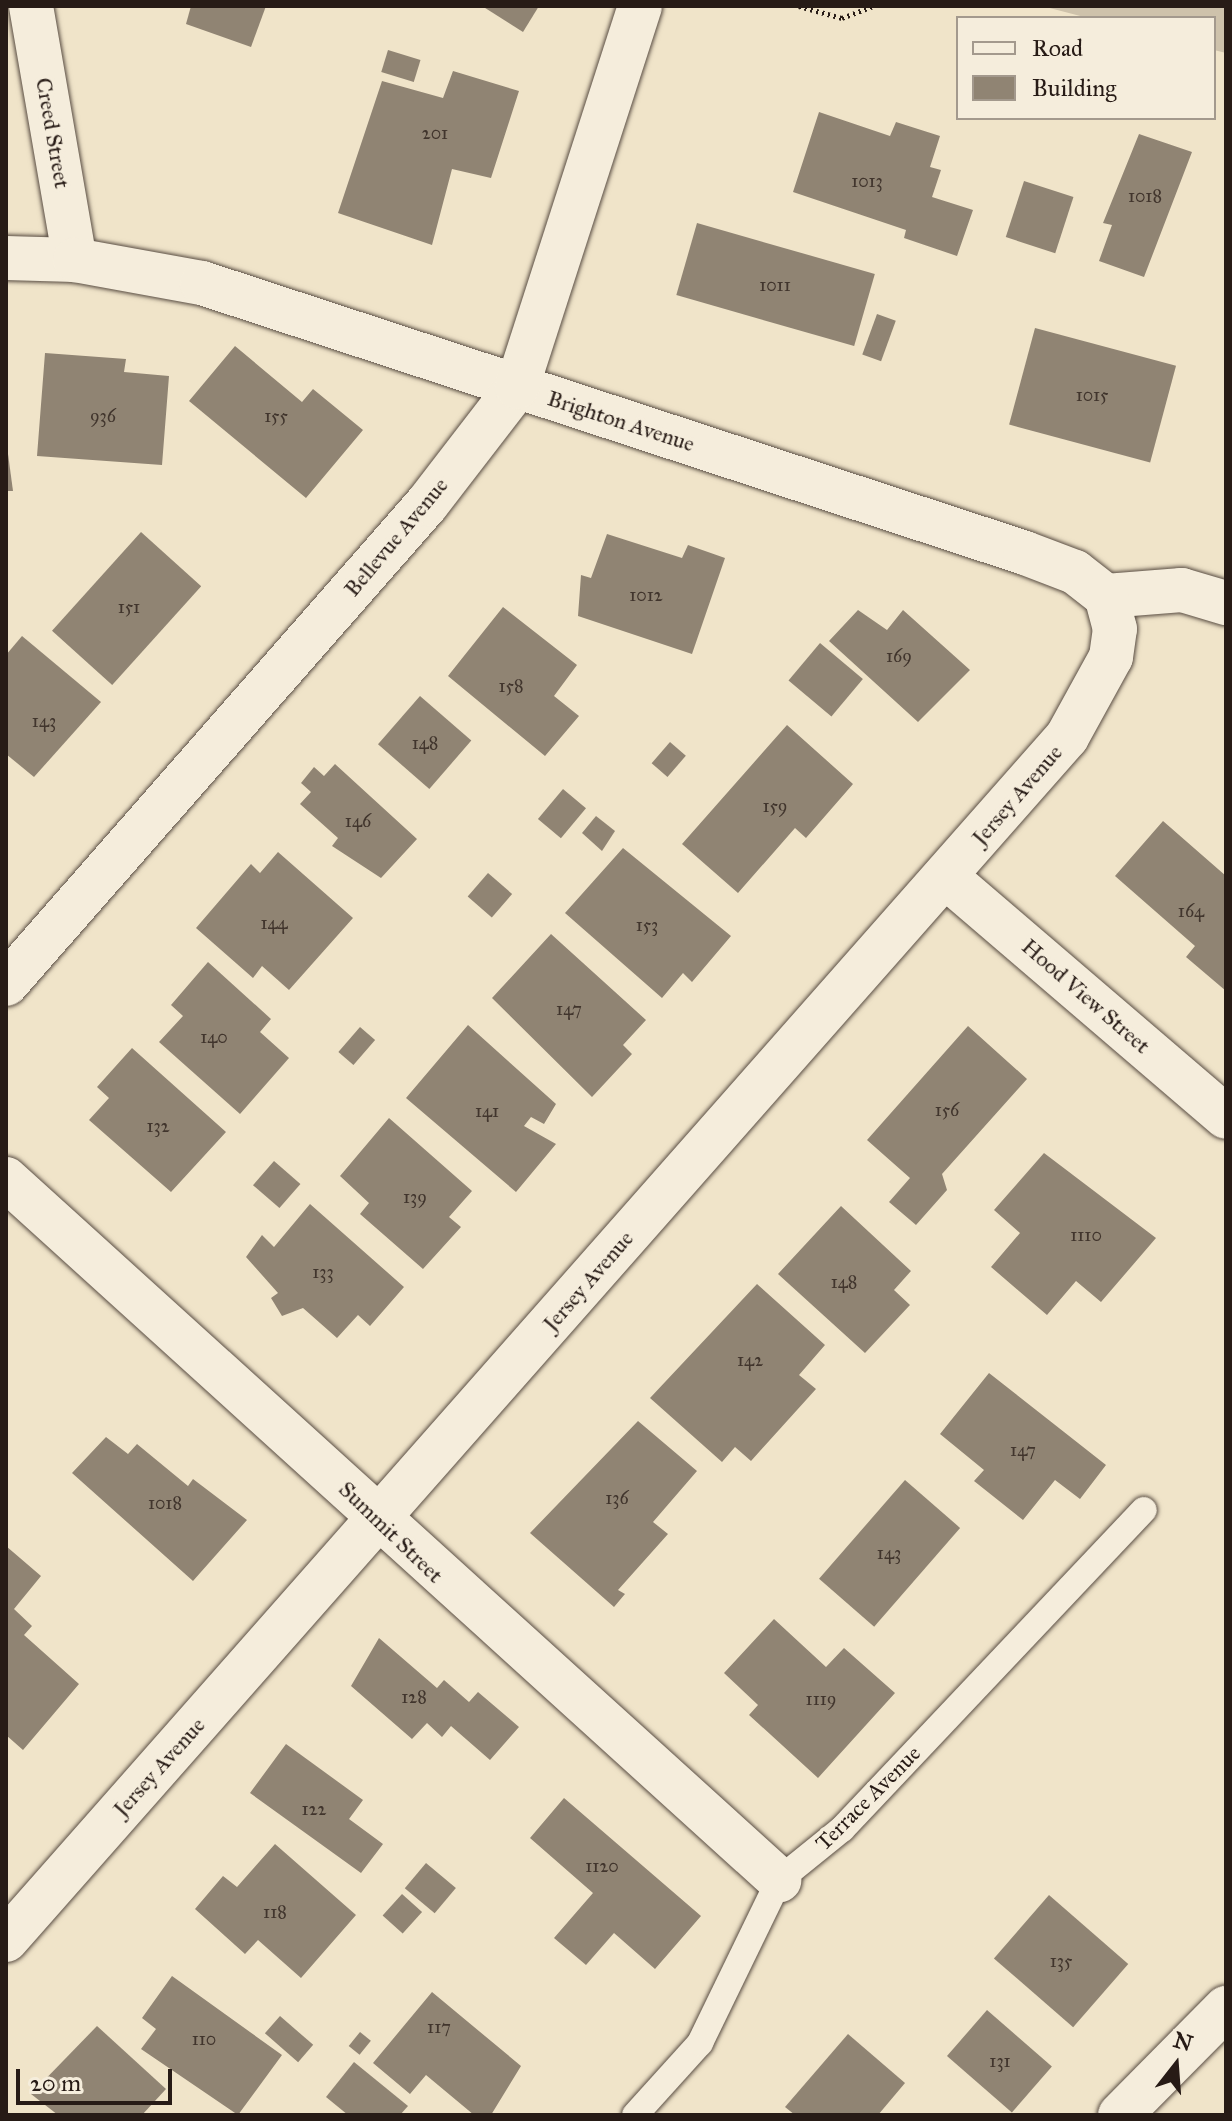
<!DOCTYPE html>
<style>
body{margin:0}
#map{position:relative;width:1232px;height:2121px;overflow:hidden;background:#f0e4c9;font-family:"IM FELL Great Primer",serif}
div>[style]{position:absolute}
.green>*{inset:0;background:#cec2ab}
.building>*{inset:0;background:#908473;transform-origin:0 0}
.path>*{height:5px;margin-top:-2.5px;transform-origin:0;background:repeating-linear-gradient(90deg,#271b16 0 2px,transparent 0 6px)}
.roads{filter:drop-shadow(0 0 2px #594d43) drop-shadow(0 0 2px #594d43)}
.service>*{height:26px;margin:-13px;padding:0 13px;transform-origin:13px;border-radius:13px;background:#f5eddc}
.minor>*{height:44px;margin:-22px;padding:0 22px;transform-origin:22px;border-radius:22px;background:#f5eddc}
span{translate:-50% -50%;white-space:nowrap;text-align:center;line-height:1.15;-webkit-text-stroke:7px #f5eddc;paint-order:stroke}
.number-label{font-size:18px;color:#41352d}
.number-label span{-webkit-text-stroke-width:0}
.street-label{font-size:22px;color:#271b16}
.frame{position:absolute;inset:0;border:8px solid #271b16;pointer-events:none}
.legend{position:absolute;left:956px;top:16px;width:260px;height:104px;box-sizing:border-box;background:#f5eddc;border:2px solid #a3998d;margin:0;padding:10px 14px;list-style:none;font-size:24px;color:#271b16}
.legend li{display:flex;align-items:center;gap:16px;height:40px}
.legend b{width:40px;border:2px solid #a3998d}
.north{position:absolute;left:1136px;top:2025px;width:80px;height:80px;-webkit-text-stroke:6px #f5eddc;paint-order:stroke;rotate:17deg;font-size:22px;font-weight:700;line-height:32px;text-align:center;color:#271b16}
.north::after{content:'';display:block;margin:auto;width:28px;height:36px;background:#271b16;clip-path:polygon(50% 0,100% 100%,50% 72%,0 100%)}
.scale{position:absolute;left:16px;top:2069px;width:156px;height:36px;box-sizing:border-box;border:4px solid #271b16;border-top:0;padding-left:10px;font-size:24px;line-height:28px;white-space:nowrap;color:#271b16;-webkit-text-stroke:6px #f5eddc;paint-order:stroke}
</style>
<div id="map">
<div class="green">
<div style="clip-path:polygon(1042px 6px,1226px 6px,1226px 53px,1214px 50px,1214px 18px,1088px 18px)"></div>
</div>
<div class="building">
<div style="clip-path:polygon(191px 6px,266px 6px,251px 47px,186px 24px)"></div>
<div style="clip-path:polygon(482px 6px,539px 6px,523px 32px)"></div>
<div style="left:388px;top:50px;width:34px;height:23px;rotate:17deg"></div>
<div style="clip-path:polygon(453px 71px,519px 91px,491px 178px,452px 169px,432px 245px,338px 213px,382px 81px,443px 98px)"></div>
<div style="clip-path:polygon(819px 112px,890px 136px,896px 122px,940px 136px,930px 167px,941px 170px,932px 197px,973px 210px,957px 256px,904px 238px,906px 230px,793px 192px)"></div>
<div style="clip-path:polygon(1139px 134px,1192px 152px,1144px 277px,1099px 261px,1112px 225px,1103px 223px)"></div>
<div style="left:1024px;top:181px;width:52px;height:59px;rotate:18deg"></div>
<div style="left:697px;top:223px;width:185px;height:75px;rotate:16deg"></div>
<div style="left:877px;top:314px;width:20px;height:43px;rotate:20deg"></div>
<div style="left:1035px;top:328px;width:146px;height:100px;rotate:15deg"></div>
<div style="clip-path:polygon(235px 346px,302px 402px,313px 389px,363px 430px,306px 498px,189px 401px)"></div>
<div style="clip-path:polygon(45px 353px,126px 359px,124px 372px,169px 376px,162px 465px,37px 456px)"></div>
<div style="clip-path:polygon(6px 439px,13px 491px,6px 491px)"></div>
<div style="left:141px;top:532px;width:81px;height:133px;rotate:42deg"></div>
<div style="clip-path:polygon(607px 534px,682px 558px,688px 545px,725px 558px,692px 654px,578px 616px,581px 575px,591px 578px)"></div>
<div style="clip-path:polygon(503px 607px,577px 665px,554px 696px,579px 716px,545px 756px,448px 676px)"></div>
<div style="clip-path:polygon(858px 610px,887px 630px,903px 610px,970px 670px,918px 722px,829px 641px)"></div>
<div style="clip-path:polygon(22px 636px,101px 702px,34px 777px,6px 754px,6px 655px)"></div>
<div style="left:820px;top:643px;width:56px;height:49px;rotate:40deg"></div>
<div style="left:420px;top:696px;width:68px;height:64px;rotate:41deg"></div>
<div style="clip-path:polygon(787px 725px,853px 784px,806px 838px,795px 828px,738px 893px,682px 844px)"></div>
<div style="left:670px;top:742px;width:21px;height:28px;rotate:41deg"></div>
<div style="clip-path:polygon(335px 764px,417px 839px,381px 878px,332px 846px,338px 838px,300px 804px,311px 792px,301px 783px,314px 767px,324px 776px)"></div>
<div style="left:563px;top:789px;width:30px;height:39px;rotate:40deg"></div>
<div style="clip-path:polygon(596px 816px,615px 831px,602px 851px,582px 833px)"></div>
<div style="clip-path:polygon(1163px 821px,1226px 876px,1226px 991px,1186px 957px,1195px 946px,1115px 876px)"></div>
<div style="clip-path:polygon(623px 848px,731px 936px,692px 982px,683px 973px,662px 998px,565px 913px)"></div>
<div style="clip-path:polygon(278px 852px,353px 918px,289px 990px,262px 966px,253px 978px,196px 928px,251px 864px,260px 873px)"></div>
<div style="left:488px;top:873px;width:32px;height:31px;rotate:41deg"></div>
<div style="clip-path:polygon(551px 934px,646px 1020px,623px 1045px,632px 1054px,592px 1097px,492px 998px)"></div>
<div style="clip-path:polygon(208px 962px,271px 1019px,260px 1032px,289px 1058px,240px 1114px,159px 1042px,183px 1016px,171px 1005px)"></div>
<div style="clip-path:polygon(468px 1025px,556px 1104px,544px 1124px,531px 1117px,524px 1126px,556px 1144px,516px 1192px,406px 1098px)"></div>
<div style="clip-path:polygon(968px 1026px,1027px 1079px,942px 1174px,947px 1190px,916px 1225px,889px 1202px,910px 1178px,867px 1140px)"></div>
<div style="left:360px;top:1027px;width:20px;height:33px;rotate:41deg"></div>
<div style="clip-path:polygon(132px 1048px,226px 1132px,171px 1192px,89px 1120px,109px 1098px,97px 1087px)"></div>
<div style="clip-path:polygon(389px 1118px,472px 1191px,449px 1217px,461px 1227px,423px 1269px,360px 1214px,369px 1203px,340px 1176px)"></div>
<div style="clip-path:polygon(1044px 1153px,1156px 1238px,1101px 1302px,1076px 1281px,1047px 1315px,991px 1267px,1020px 1233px,994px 1210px)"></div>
<div style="left:274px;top:1161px;width:35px;height:32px;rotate:41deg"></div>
<div style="clip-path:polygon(310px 1204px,404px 1287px,370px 1326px,358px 1315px,337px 1338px,303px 1308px,282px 1316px,271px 1298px,278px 1293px,246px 1257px,262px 1235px,274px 1247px)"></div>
<div style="clip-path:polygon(841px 1206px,911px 1271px,894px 1290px,910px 1305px,865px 1353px,778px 1274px)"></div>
<div style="clip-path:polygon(757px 1284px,825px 1345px,799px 1375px,816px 1389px,751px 1461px,735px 1447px,722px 1462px,650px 1398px)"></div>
<div style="clip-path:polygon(989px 1373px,1106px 1465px,1080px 1499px,1055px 1480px,1023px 1520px,974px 1481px,984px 1470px,940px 1434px)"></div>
<div style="clip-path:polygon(638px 1421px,697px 1471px,653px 1522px,668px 1534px,618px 1590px,625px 1594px,614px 1607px,530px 1533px)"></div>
<div style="clip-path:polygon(106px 1437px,128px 1454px,137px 1444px,188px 1486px,193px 1479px,247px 1520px,193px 1581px,72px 1473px)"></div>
<div style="left:905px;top:1480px;width:73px;height:131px;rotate:41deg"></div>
<div style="clip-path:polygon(6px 1546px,41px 1576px,14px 1609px,32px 1626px,24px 1635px,79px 1684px,23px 1750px,6px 1735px)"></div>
<div style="clip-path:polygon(774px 1619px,826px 1667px,844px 1648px,895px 1693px,818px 1778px,749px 1715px,758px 1705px,724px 1673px)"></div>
<div style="clip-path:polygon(379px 1638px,437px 1688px,444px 1680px,469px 1702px,478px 1692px,519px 1727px,490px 1760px,451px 1726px,442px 1737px,427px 1723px,412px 1739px,351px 1686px)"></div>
<div style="clip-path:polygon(286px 1744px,363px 1800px,349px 1819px,383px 1844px,361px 1873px,250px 1793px)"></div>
<div style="clip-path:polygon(564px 1798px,701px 1916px,655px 1969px,614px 1933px,586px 1965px,554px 1938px,593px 1893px,530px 1838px)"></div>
<div style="clip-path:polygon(275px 1844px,356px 1915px,301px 1978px,258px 1940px,245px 1954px,195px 1909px,223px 1876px,237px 1887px)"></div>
<div style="left:426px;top:1863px;width:39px;height:33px;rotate:40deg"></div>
<div style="left:402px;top:1894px;width:27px;height:29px;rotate:42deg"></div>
<div style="left:1049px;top:1895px;width:105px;height:84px;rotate:41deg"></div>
<div style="clip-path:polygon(172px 1976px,282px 2055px,238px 2115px,141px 2049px,156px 2029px,142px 2018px)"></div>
<div style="clip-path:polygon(432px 1992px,521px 2066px,491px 2115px,474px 2115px,426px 2075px,410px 2094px,373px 2063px)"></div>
<div style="left:987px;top:2010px;width:86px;height:61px;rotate:41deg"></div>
<div style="left:280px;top:2016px;width:44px;height:23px;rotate:41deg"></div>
<div style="clip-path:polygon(97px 2026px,166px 2089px,142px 2115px,58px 2115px,31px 2094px)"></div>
<div style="left:360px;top:2032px;width:14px;height:18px;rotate:39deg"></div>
<div style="clip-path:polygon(848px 2034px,905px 2083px,878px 2115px,795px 2115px,785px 2107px)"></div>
<div style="clip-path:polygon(354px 2062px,408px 2106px,400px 2115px,348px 2115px,326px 2097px)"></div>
</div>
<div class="path">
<div style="left:799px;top:6px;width:45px;rotate:15.6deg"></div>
<div style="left:842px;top:18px;width:33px;rotate:-21deg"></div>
</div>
<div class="roads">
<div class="service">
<div style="left:635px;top:2115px;width:97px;rotate:-47.9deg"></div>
<div style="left:700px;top:2043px;width:181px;rotate:-64.1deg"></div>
<div style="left:779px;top:1880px;width:81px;rotate:-39deg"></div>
<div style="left:842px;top:1829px;width:439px;rotate:-46.6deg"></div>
</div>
<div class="minor">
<div style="left:31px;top:6px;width:258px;rotate:80.2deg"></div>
<div style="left:6px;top:258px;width:69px;rotate:1.7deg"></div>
<div style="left:75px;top:260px;width:129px;rotate:10.3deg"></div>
<div style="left:202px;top:283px;width:866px;rotate:18.16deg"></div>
<div style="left:1025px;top:553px;width:53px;rotate:20.8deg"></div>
<div style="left:1075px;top:572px;width:39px;rotate:38deg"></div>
<div style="left:1106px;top:596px;width:76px;rotate:-4.5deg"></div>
<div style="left:1182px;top:590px;width:46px;rotate:16.5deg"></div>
<div style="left:945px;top:876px;width:370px;rotate:40.6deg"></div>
<div style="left:6px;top:984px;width:638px;rotate:-48.75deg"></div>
<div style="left:427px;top:504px;width:148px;rotate:-52.4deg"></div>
<div style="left:517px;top:387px;width:400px;rotate:-72.1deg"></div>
<div style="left:6px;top:1179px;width:1044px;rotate:42.2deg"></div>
<div style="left:6px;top:1940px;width:1604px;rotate:-48.59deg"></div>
<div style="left:1067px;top:737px;width:91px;rotate:-61.2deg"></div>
<div style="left:1111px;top:657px;width:28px;rotate:-82deg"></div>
<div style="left:1115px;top:629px;width:34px;rotate:-105deg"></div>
<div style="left:1120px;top:2115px;width:151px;rotate:-45.3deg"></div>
</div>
</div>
<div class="number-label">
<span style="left:435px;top:133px">201</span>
<span style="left:867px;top:181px">1013</span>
<span style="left:1145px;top:196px">1018</span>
<span style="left:775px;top:285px">1011</span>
<span style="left:1092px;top:395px">1015</span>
<span style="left:103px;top:416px">936</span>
<span style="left:276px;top:416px">155</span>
<span style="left:646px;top:595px">1012</span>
<span style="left:129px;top:607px">151</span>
<span style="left:899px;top:656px">169</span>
<span style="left:511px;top:686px">158</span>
<span style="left:44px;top:721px">143</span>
<span style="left:425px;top:743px">148</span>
<span style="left:775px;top:806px">159</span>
<span style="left:358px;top:821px">146</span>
<span style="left:1191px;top:911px">164</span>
<span style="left:274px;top:923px">144</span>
<span style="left:647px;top:925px">153</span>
<span style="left:569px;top:1009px">147</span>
<span style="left:214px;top:1037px">140</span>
<span style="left:947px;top:1110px">156</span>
<span style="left:487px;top:1111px">141</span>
<span style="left:158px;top:1126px">132</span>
<span style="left:415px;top:1197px">139</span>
<span style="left:1086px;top:1235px">1110</span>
<span style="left:323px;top:1272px">133</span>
<span style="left:844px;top:1282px">148</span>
<span style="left:750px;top:1360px">142</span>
<span style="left:1023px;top:1450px">147</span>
<span style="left:617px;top:1498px">136</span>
<span style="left:165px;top:1503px">1018</span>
<span style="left:889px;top:1553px">143</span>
<span style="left:414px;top:1697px">128</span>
<span style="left:821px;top:1699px">1119</span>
<span style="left:314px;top:1809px">122</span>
<span style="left:602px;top:1866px">1120</span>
<span style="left:275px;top:1912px">118</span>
<span style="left:1061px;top:1961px">135</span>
<span style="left:439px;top:2027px">117</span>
<span style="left:204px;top:2039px">110</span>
<span style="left:1000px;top:2061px">131</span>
</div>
<div class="street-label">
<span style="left:53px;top:133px;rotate:80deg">Creed Street</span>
<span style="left:621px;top:421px;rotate:18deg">Brighton Avenue</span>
<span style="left:396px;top:537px;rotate:-50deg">Bellevue Avenue</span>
<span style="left:1017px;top:795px;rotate:-49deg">Jersey Avenue</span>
<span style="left:1086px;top:996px;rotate:41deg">Hood View Street</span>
<span style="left:588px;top:1281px;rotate:-49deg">Jersey Avenue</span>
<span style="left:391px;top:1532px;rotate:44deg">Summit Street</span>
<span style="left:159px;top:1767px;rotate:-48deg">Jersey Avenue</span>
<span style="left:868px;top:1798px;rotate:-45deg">Terrace Avenue</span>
</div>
<div class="frame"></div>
<ul class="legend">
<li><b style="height:10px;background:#f5eddc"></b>Road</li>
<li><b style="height:22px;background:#908473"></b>Building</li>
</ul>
<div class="north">N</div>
<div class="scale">20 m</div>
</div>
